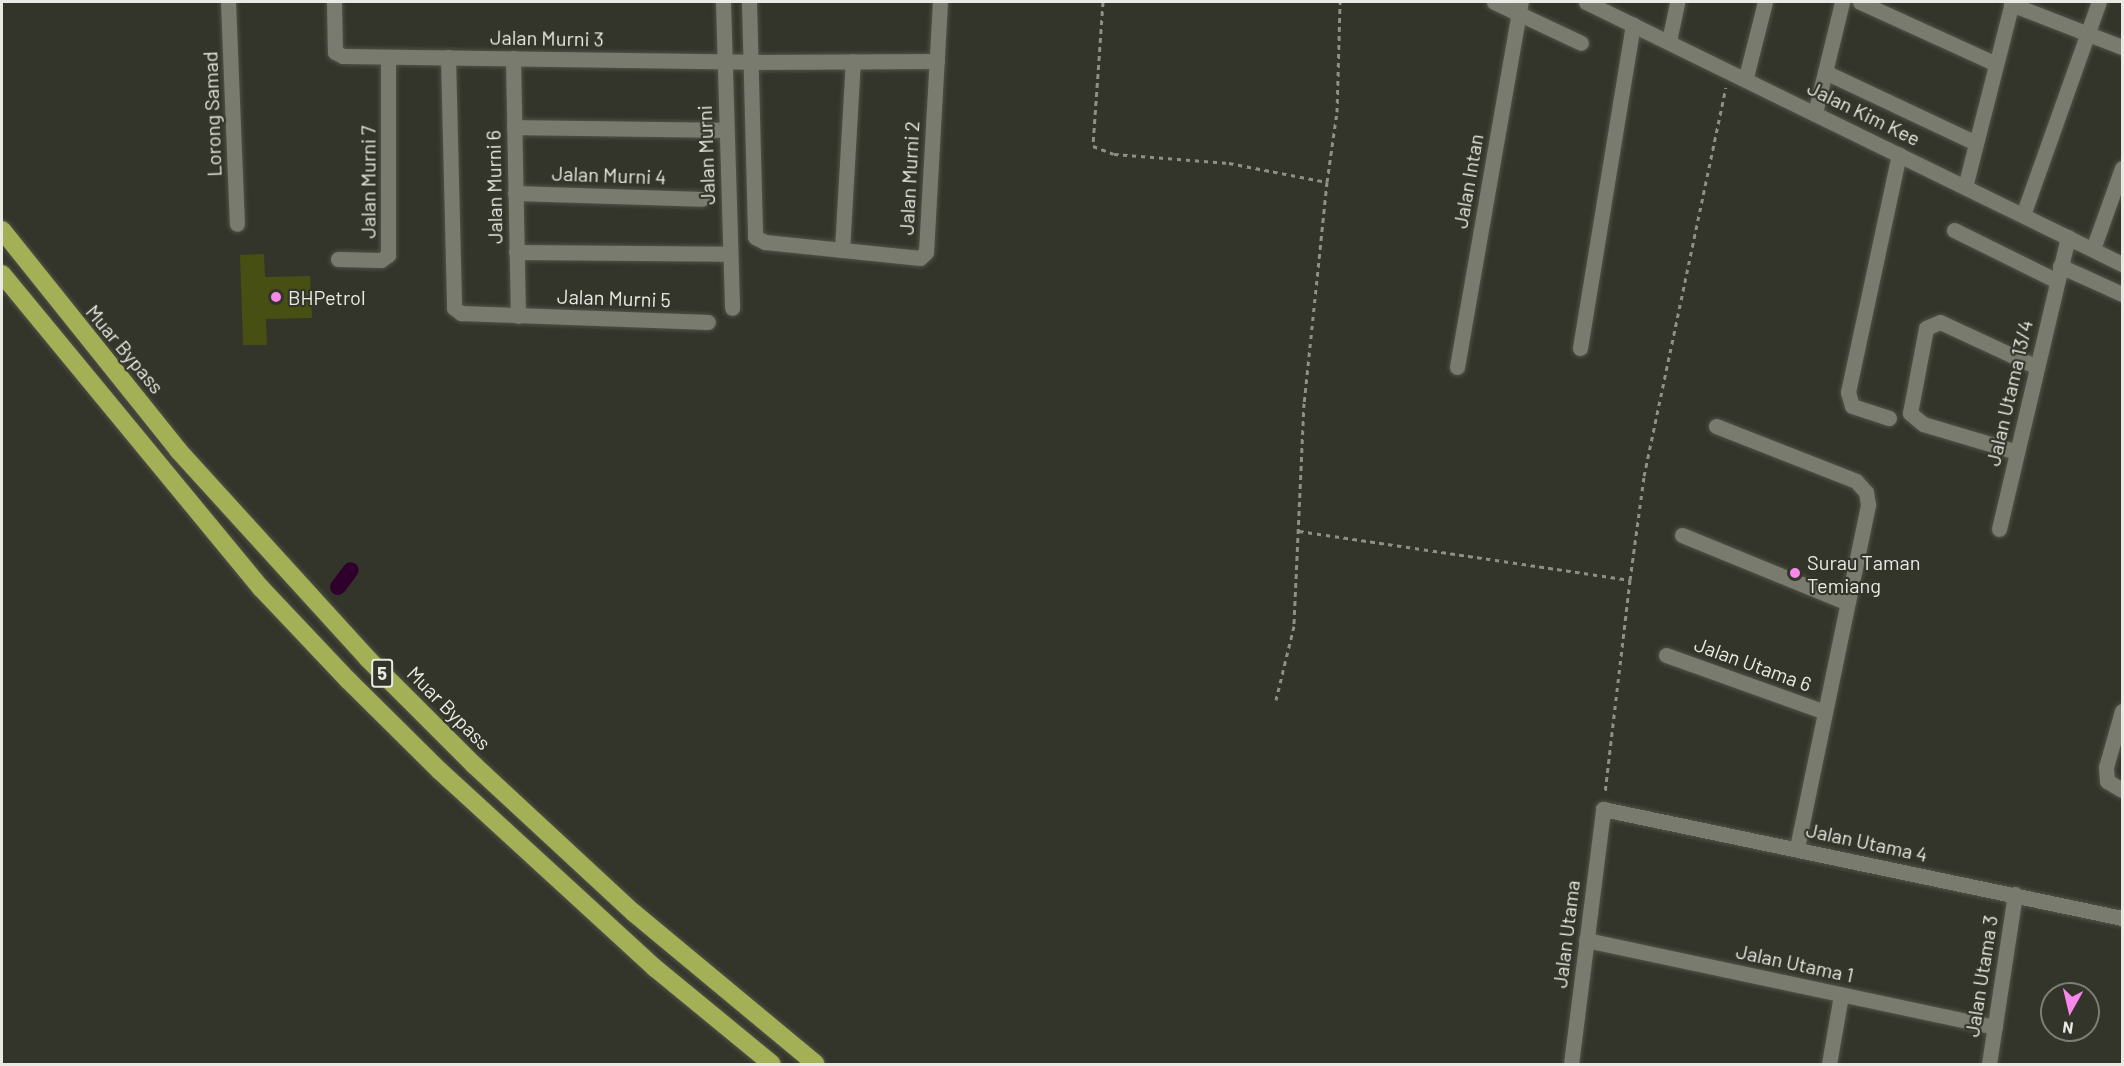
<!DOCTYPE html>
<style>
body{margin:0}
#map{position:relative;width:2124px;height:1066px;overflow:hidden;background:#33352a;font-family:Barlow,sans-serif}
div>[style]{position:absolute}
.canal>*{height:16px;margin:-8px;padding:0 8px;transform-origin:8px;border-radius:8px;background:#30002c}
.building>*{inset:0;background:#484f13}
.path>*{height:3px;margin-top:-1.5px;transform-origin:0;background:repeating-linear-gradient(90deg,#8e9087 0 4.5px,transparent 0 9px)}
.roads{filter:drop-shadow(0 0 2px #515248) drop-shadow(0 0 2px #515248)}
.minor>*{height:15px;margin:-7.5px;padding:0 7.5px;transform-origin:7.5px;border-radius:7.5px;background:#797b6f}
.highway>*{height:18px;margin:-9px;padding:0 9px;transform-origin:9px;border-radius:9px;background:#a4b055}
.dots>*{width:16px;height:16px;translate:-50% -50%;box-sizing:border-box;border:3px solid #33352a;border-radius:50%}
span{translate:-50% -50%;white-space:nowrap;text-align:center;line-height:1.15;-webkit-text-stroke:4.5px #33352a;paint-order:stroke}
.shield-label span{padding:2px 4px;background:#33352a;border:2px solid;border-radius:4px;-webkit-text-stroke-width:0}
.shield-label{font-size:18px;color:#e9eae3;font-weight:700}
.street-label{font-size:20px;color:#e9eae3}
.poi-label{font-size:20px;color:#e9eae3}
.left{translate:0 -50%;text-align:left}
.frame{position:absolute;inset:0;border:3px solid #e9eae3;pointer-events:none}
.north{position:absolute;left:2040px;top:982px;width:60px;height:60px;box-sizing:border-box;background:#33352a;border:2px solid #7c7d74;border-radius:50%;rotate:188deg;font-size:16px;font-weight:700;line-height:24px;text-align:center;color:#e9eae3}
.north::after{content:'';display:block;margin:auto;width:21px;height:27px;background:#f888e9;clip-path:polygon(50% 0,100% 100%,50% 72%,0 100%)}
</style>
<div id="map">
<div class="canal">
<div style="left:338px;top:587px;width:21px;rotate:-53deg"></div>
</div>
<div class="building">
<div style="clip-path:polygon(264px 254px,265px 277px,310px 276px,312px 318px,266px 319px,267px 345px,243px 345px,240px 255px)"></div>
</div>
<div class="path">
<div style="left:1103px;top:2px;width:144px;rotate:94deg"></div>
<div style="left:1093px;top:146px;width:22px;rotate:21deg"></div>
<div style="left:1114px;top:154px;width:115px;rotate:4.5deg"></div>
<div style="left:1229px;top:163px;width:100px;rotate:11deg"></div>
<div style="left:1327px;top:182px;width:222px;rotate:95.9deg"></div>
<div style="left:1304px;top:403px;width:223px;rotate:92.6deg"></div>
<div style="left:1294px;top:626px;width:76px;rotate:103.7deg"></div>
<div style="left:1327px;top:182px;width:71px;rotate:-81.9deg"></div>
<div style="left:1337px;top:112px;width:110px;rotate:-88.4deg"></div>
<div style="left:1299px;top:531px;width:335px;rotate:8.4deg"></div>
<div style="left:1630px;top:580px;width:215px;rotate:96.7deg"></div>
<div style="left:1630px;top:580px;width:105px;rotate:-82.3deg"></div>
<div style="left:1644px;top:476px;width:397px;rotate:-78.1deg"></div>
</div>
<div class="roads">
<div class="minor">
<div style="left:228px;top:2px;width:222px;rotate:87.7deg"></div>
<div style="left:334px;top:2px;width:50px;rotate:88.9deg"></div>
<div style="left:335px;top:52px;width:9px;rotate:27deg"></div>
<div style="left:343px;top:56px;width:407px;rotate:0.8deg"></div>
<div style="left:750px;top:62px;width:187px;rotate:-0.3deg"></div>
<div style="left:723px;top:2px;width:306px;rotate:88.3deg"></div>
<div style="left:749px;top:2px;width:235px;rotate:88.5deg"></div>
<div style="left:755px;top:237px;width:11px;rotate:27deg"></div>
<div style="left:765px;top:242px;width:156px;rotate:5.9deg"></div>
<div style="left:920px;top:258px;width:8px;rotate:-45deg"></div>
<div style="left:926px;top:252px;width:250px;rotate:-86.8deg"></div>
<div style="left:1494px;top:2px;width:96px;rotate:25.2deg"></div>
<div style="left:1586px;top:2px;width:597px;rotate:26.05deg"></div>
<div style="left:1860px;top:2px;width:149px;rotate:24.5deg"></div>
<div style="left:2011px;top:4px;width:119px;rotate:21.2deg"></div>
<div style="left:1669px;top:41px;width:40px;rotate:-78deg"></div>
<div style="left:448px;top:57px;width:251px;rotate:88.6deg"></div>
<div style="left:454px;top:308px;width:9px;rotate:36deg"></div>
<div style="left:461px;top:313px;width:247px;rotate:2.1deg"></div>
<div style="left:513px;top:58px;width:258px;rotate:88.9deg"></div>
<div style="left:1825px;top:72px;width:167px;rotate:25.2deg"></div>
<div style="left:1746px;top:77px;width:77px;rotate:-75.8deg"></div>
<div style="left:1815px;top:113px;width:114px;rotate:-76.3deg"></div>
<div style="left:514px;top:127px;width:212px;rotate:0.8deg"></div>
<div style="left:1965px;top:187px;width:191px;rotate:-75.7deg"></div>
<div style="left:515px;top:193px;width:187px;rotate:1.8deg"></div>
<div style="left:2023px;top:215px;width:226px;rotate:-70.4deg"></div>
<div style="left:1954px;top:230px;width:115px;rotate:26.3deg"></div>
<div style="left:2093px;top:249px;width:86px;rotate:-70.3deg"></div>
<div style="left:842px;top:250px;width:189px;rotate:-86.7deg"></div>
<div style="left:516px;top:252px;width:214px;rotate:0.5deg"></div>
<div style="left:338px;top:259px;width:43px;rotate:1.3deg"></div>
<div style="left:381px;top:260px;width:9px;rotate:-36deg"></div>
<div style="left:388px;top:255px;width:198px;rotate:-90deg"></div>
<div style="left:2060px;top:266px;width:68px;rotate:24.3deg"></div>
<div style="left:1580px;top:348px;width:328px;rotate:-80.7deg"></div>
<div style="left:1457px;top:367px;width:371px;rotate:-80.1deg"></div>
<div style="left:1889px;top:418px;width:39px;rotate:-162deg"></div>
<div style="left:1852px;top:406px;width:15px;rotate:-106deg"></div>
<div style="left:1848px;top:392px;width:243px;rotate:-77.9deg"></div>
<div style="left:1716px;top:426px;width:150px;rotate:21.4deg"></div>
<div style="left:1856px;top:481px;width:15px;rotate:48deg"></div>
<div style="left:1866px;top:492px;width:13px;rotate:81deg"></div>
<div style="left:1868px;top:505px;width:350px;rotate:101.7deg"></div>
<div style="left:2017px;top:452px;width:98px;rotate:-163.4deg"></div>
<div style="left:1923px;top:424px;width:17px;rotate:-140deg"></div>
<div style="left:1910px;top:413px;width:86px;rotate:-79.3deg"></div>
<div style="left:1926px;top:328px;width:15px;rotate:-23deg"></div>
<div style="left:1940px;top:322px;width:107px;rotate:24.9deg"></div>
<div style="left:1999px;top:529px;width:300px;rotate:-76.7deg"></div>
<div style="left:1682px;top:535px;width:179px;rotate:22.3deg"></div>
<div style="left:1666px;top:655px;width:169px;rotate:19.7deg"></div>
<div style="left:2122px;top:711px;width:58px;rotate:105.9deg"></div>
<div style="left:2106px;top:767px;width:14px;rotate:86deg"></div>
<div style="left:2107px;top:781px;width:17px;rotate:31deg"></div>
<div style="left:1586px;top:940px;width:418px;rotate:12deg"></div>
<div style="left:1571px;top:1064px;width:257px;rotate:-82.8deg"></div>
<div style="left:1603px;top:809px;width:530px;rotate:11.86deg"></div>
<div style="left:1829px;top:1064px;width:70px;rotate:-80.1deg"></div>
<div style="left:1989px;top:1064px;width:172px;rotate:-81.3deg"></div>
</div>
<div class="highway">
<div style="left:2px;top:230px;width:282px;rotate:51.3deg"></div>
<div style="left:178px;top:450px;width:282px;rotate:47.7deg"></div>
<div style="left:368px;top:659px;width:150px;rotate:45deg"></div>
<div style="left:474px;top:765px;width:218px;rotate:42.8deg"></div>
<div style="left:634px;top:913px;width:236px;rotate:39.7deg"></div>
<div style="left:2px;top:274px;width:407px;rotate:50.5deg"></div>
<div style="left:261px;top:588px;width:127px;rotate:46.6deg"></div>
<div style="left:348px;top:680px;width:129px;rotate:44.7deg"></div>
<div style="left:440px;top:771px;width:292px;rotate:42.5deg"></div>
<div style="left:655px;top:968px;width:151px;rotate:39.4deg"></div>
</div>
</div>
<div class="dots">
<div style="left:276px;top:297px;background:#f888e9"></div>
<div style="left:1795px;top:573px;background:#f888e9"></div>
</div>
<div class="shield-label">
<span style="left:382px;top:673px">5</span>
</div>
<div class="street-label">
<span style="left:547px;top:38px;rotate:1deg">Jalan Murni 3</span>
<span style="left:1864px;top:113px;rotate:26deg">Jalan Kim Kee</span>
<span style="left:212px;top:114px;rotate:-92deg">Lorong Samad</span>
<span style="left:706px;top:155px;rotate:-92deg">Jalan Murni</span>
<span style="left:609px;top:175px;rotate:2deg">Jalan Murni 4</span>
<span style="left:909px;top:178px;rotate:-87deg">Jalan Murni 2</span>
<span style="left:1468px;top:181px;rotate:-80deg">Jalan Intan</span>
<span style="left:368px;top:182px;rotate:-90deg">Jalan Murni 7</span>
<span style="left:494px;top:187px;rotate:-91deg">Jalan Murni 6</span>
<span style="left:614px;top:298px;rotate:2deg">Jalan Murni 5</span>
<span style="left:125px;top:349px;rotate:50deg">Muar Bypass</span>
<span style="left:2009px;top:393px;rotate:-77deg">Jalan Utama 13/4</span>
<span style="left:1753px;top:664px;rotate:20deg">Jalan Utama 6</span>
<span style="left:449px;top:708px;rotate:45deg">Muar Bypass</span>
<span style="left:1867px;top:842px;rotate:12deg">Jalan Utama 4</span>
<span style="left:1566px;top:934px;rotate:-83deg">Jalan Utama</span>
<span style="left:1795px;top:963px;rotate:12deg">Jalan Utama 1</span>
<span style="left:1981px;top:976px;rotate:-81deg">Jalan Utama 3</span>
</div>
<div class="poi-label">
<span class="left" style="left:288px;top:297px">BHPetrol</span>
<span class="left" style="left:1807px;top:574px">Surau Taman<br>Temiang</span>
</div>
<div class="frame"></div>
<div class="north">N</div>
</div>
